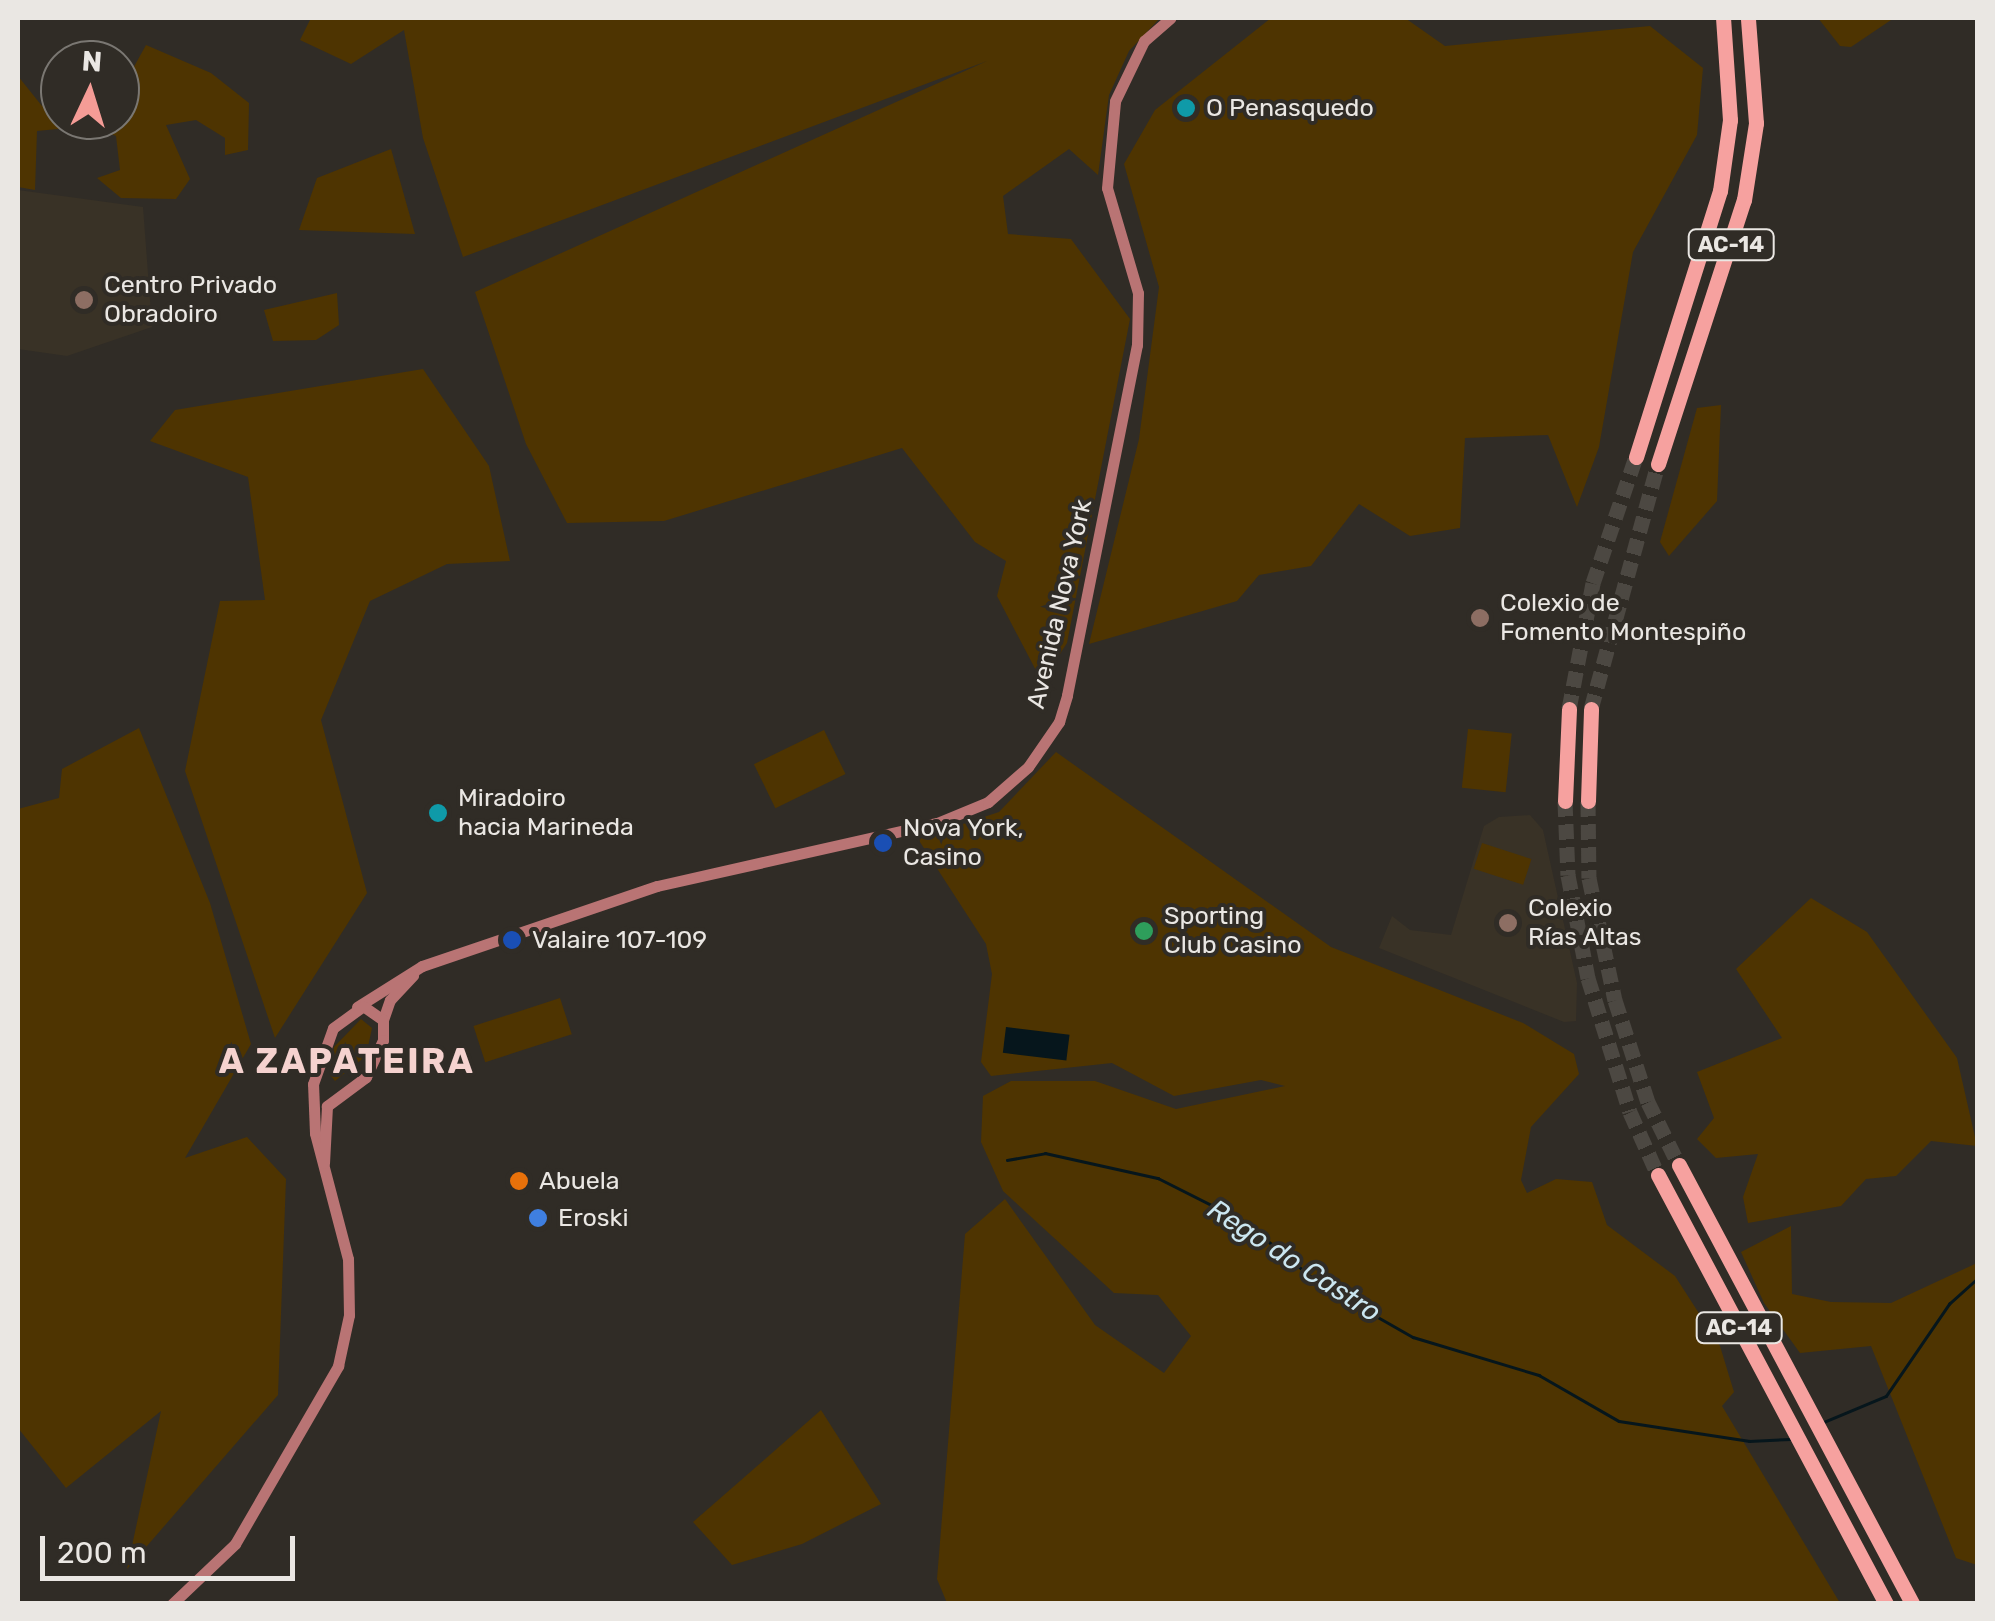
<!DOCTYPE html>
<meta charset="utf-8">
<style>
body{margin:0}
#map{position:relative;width:1995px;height:1621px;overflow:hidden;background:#302c26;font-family:Rubik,sans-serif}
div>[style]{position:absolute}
.built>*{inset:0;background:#393226}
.green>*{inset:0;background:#4e3401;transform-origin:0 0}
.water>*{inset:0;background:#06161c;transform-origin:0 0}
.stream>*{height:2.5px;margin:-1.25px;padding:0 1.25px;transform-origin:1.25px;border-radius:1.25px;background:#06161c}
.highway-tunnel>*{height:15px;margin-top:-7.5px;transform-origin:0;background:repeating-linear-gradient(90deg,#4c4842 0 15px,transparent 0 23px)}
.secondary>*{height:11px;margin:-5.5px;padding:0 5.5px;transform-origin:5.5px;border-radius:5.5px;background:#b97474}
.highway>*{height:15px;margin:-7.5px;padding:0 7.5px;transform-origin:7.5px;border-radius:7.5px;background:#f6a19f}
.dots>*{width:28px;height:28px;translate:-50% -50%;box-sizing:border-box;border:5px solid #302c26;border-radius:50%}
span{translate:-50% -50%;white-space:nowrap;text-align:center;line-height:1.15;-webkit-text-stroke:8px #302c26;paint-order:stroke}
.shield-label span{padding:2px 8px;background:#302c26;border:2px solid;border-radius:8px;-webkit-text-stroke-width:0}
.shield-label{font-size:22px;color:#eae7e3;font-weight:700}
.poi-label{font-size:25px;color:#eae7e3}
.left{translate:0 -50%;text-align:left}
.street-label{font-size:25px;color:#eae7e3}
.water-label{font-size:28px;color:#cbe6f0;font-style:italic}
.district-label{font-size:35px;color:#f5d2cf;font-weight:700;letter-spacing:2.5px}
.frame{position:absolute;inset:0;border:20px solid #eae7e3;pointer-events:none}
.north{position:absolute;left:40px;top:40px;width:100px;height:100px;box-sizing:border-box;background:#302c26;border:2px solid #7a7772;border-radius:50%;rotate:4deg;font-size:28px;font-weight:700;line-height:40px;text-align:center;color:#eae7e3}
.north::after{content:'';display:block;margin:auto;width:35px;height:45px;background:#f59c96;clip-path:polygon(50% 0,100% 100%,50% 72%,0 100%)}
.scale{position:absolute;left:40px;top:1536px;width:255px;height:45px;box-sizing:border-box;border:5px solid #eae7e3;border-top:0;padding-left:12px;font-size:30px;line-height:35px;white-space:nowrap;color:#eae7e3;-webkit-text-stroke:8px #302c26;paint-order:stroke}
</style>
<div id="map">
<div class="built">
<div style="clip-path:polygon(18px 190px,143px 207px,152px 327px,67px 356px,18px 349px)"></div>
<div style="clip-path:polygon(1530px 815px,1543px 830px,1577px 983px,1576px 1021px,1564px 1022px,1379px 948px,1392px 916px,1410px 930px,1451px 935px,1484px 826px,1499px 817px)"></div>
</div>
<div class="green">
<div style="clip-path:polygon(311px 18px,1160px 18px,1129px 51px,1109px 95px,1098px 175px,1069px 149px,1003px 196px,1008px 234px,1071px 239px,1130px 319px,1067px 643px,1042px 682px,997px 596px,1006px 561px,975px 542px,902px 448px,664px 521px,567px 523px,526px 444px,475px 292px,987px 61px,463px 257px,423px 138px,404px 30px,351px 64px,300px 40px)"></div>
<div style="clip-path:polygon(1271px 18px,1405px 18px,1445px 46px,1650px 26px,1703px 68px,1697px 135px,1633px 252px,1599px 447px,1577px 507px,1548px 435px,1465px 438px,1460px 528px,1410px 536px,1359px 504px,1311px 566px,1259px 575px,1237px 601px,1089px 644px,1139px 439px,1159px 287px,1124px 164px,1155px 110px)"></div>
<div style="clip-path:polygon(1818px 18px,1894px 18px,1851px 47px,1840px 46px)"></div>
<div style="clip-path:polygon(146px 45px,211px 73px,249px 103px,248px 150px,225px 155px,225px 138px,196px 120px,166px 125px,190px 179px,176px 199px,121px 198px,97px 178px,120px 170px,116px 136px,91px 125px,93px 120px,120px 120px,120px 92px)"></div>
<div style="clip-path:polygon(18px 76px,42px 106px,60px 93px,60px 120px,86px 120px,88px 126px,37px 131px,35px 190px,18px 187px)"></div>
<div style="clip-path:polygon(391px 149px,415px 234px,299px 230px,317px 178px)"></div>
<div style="clip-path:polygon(337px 293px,339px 325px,316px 340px,273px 341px,264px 310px)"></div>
<div style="clip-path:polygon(423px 369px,489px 466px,510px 561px,447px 564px,370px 601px,321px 720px,367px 893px,275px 1038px,185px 771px,220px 601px,265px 600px,248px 477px,150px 441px,175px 410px)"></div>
<div style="clip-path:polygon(1721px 405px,1717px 501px,1669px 556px,1660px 542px,1697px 408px)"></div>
<div style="clip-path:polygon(139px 728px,210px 903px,251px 1044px,185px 1158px,247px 1137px,286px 1179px,278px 1395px,127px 1569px,161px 1411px,66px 1488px,18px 1428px,18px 809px,59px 798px,62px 769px)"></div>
<div style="left:1468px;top:729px;width:44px;height:59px;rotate:6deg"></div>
<div style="left:824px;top:730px;width:49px;height:78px;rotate:64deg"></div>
<div style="clip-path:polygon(1056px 752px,1331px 947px,1523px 1023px,1574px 1054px,1579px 1074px,1531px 1127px,1521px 1180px,1527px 1193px,1556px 1179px,1592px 1182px,1607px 1225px,1675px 1276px,1720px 1346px,1734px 1392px,1722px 1406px,1840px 1603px,947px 1603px,937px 1579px,965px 1234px,1005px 1199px,1095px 1325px,1164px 1373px,1191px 1336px,1158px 1295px,1114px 1293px,1003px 1191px,981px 1142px,983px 1096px,1011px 1081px,1095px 1081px,1176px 1109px,1285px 1086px,1261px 1080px,1174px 1096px,1112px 1063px,991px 1076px,981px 1062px,992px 974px,986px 944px,918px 839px,999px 812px)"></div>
<div style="left:1482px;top:843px;width:52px;height:27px;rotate:18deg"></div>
<div style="clip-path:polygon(1811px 898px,1867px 932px,1957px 1058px,1977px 1146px,1931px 1141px,1896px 1176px,1866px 1179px,1841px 1206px,1748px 1223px,1743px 1197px,1758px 1154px,1716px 1158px,1697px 1139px,1714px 1118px,1697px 1072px,1782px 1038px,1736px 969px)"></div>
<div style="left:560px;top:998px;width:38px;height:91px;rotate:72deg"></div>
<div style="clip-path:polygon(361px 1019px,372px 1028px,366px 1056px,335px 1081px,330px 1075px,334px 1047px)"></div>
<div style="clip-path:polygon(1791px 1226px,1792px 1294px,1831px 1302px,1891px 1303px,1977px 1263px,1977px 1565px,1956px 1558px,1871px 1346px,1800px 1353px,1764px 1303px,1741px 1252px)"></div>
<div style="clip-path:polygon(821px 1410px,881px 1504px,802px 1544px,732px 1565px,693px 1522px)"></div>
</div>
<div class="water">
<div style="left:1006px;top:1027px;width:64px;height:26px;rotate:7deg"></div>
</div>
<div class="stream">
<div style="left:1007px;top:1160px;width:39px;rotate:-10deg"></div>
<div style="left:1045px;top:1153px;width:116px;rotate:12.5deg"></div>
<div style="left:1158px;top:1178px;width:97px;rotate:26.8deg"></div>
<div style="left:1245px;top:1222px;width:97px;rotate:39.6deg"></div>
<div style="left:1320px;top:1284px;width:107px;rotate:29.7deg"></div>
<div style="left:1413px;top:1337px;width:132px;rotate:16.8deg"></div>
<div style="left:1539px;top:1375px;width:92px;rotate:29.9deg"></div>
<div style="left:1619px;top:1421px;width:132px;rotate:8.7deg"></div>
<div style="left:1749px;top:1441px;width:41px;rotate:-2.8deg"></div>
<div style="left:1824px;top:1422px;width:67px;rotate:-22.8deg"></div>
<div style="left:1886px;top:1396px;width:112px;rotate:-55.6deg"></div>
<div style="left:1949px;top:1304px;width:39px;rotate:-42deg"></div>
</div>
<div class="highway-tunnel">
<div style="left:1569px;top:709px;width:128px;rotate:-79.2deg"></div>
<div style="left:1593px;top:583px;width:133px;rotate:-71.2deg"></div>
<div style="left:1591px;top:709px;width:254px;rotate:-74.7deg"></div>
<div style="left:1565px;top:801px;width:74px;rotate:87.7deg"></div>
<div style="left:1568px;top:875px;width:105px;rotate:79deg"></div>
<div style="left:1588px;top:978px;width:140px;rotate:72.6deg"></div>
<div style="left:1630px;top:1112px;width:69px;rotate:66deg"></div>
<div style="left:1588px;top:801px;width:77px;rotate:89.3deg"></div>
<div style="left:1589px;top:878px;width:125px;rotate:78deg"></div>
<div style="left:1615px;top:1000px;width:107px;rotate:72.1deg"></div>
<div style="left:1648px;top:1102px;width:70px;rotate:63.8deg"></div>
</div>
<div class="secondary">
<div style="left:357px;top:1007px;width:77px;rotate:-32.2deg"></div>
<div style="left:422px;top:966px;width:248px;rotate:-18.8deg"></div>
<div style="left:657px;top:886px;width:287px;rotate:-12.7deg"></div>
<div style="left:937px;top:823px;width:55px;rotate:-22.4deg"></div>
<div style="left:988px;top:802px;width:53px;rotate:-41.2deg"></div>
<div style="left:1028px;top:767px;width:55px;rotate:-55.4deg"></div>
<div style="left:1059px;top:722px;width:28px;rotate:-73deg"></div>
<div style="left:1067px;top:695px;width:357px;rotate:-78.7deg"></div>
<div style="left:1137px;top:345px;width:52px;rotate:-88.9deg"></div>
<div style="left:1138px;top:293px;width:109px;rotate:-106.4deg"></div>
<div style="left:1107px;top:188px;width:87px;rotate:-84.7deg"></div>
<div style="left:1115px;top:101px;width:67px;rotate:-64.2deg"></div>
<div style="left:1144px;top:41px;width:35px;rotate:-41deg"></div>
<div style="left:383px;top:1020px;width:21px;rotate:-71deg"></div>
<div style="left:390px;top:1000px;width:34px;rotate:-47deg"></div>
<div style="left:172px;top:1604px;width:87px;rotate:-43.6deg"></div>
<div style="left:235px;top:1544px;width:206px;rotate:-59.9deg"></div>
<div style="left:338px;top:1366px;width:52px;rotate:-77.8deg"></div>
<div style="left:349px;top:1315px;width:56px;rotate:-91deg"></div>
<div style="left:348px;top:1259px;width:130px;rotate:-104.7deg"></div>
<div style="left:315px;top:1133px;width:49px;rotate:-92.3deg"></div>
<div style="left:313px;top:1084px;width:59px;rotate:-70.3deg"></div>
<div style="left:333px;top:1028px;width:37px;rotate:-36deg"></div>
<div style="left:363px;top:1006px;width:24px;rotate:35deg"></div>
<div style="left:383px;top:1020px;width:20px;rotate:90deg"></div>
<div style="left:383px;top:1040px;width:41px;rotate:114.7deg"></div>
<div style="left:366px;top:1077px;width:49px;rotate:143.4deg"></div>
<div style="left:327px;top:1106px;width:57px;rotate:93deg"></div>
</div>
<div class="highway">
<div style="left:1636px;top:457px;width:279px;rotate:-72.5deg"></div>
<div style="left:1720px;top:191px;width:72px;rotate:-82deg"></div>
<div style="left:1730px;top:120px;width:102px;rotate:-93.9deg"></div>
<div style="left:1658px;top:464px;width:278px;rotate:-72deg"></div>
<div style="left:1744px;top:200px;width:78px;rotate:-81.1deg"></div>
<div style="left:1756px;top:123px;width:105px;rotate:-94.4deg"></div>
<div style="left:1565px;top:801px;width:92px;rotate:-87.5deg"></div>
<div style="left:1588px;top:801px;width:92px;rotate:-88.1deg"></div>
<div style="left:1679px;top:1165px;width:497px;rotate:62deg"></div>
<div style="left:1658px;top:1175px;width:486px;rotate:62deg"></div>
</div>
<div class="dots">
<div style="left:1186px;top:108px;background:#0f9aa8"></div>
<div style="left:84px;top:300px;background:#8d6e63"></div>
<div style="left:1480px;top:618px;background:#8d6e63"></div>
<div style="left:438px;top:813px;background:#0f9aa8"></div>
<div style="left:883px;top:843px;background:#1a4fb4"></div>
<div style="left:1508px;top:923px;background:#8d6e63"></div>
<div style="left:1144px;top:931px;background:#2e9e5b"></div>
<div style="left:512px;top:940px;background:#1a4fb4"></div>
<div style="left:519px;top:1181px;background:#e8710a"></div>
<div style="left:538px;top:1218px;background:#3f7fe0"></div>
</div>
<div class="shield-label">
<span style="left:1731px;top:245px">AC-14</span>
<span style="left:1739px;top:1328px">AC-14</span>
</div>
<div class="poi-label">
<span class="left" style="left:1206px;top:108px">O Penasquedo</span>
<span class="left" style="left:104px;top:300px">Centro Privado<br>Obradoiro</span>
<span class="left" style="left:1500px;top:618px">Colexio de<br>Fomento Montespiño</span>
<span class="left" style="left:458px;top:813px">Miradoiro<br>hacia Marineda</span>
<span class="left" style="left:903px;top:843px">Nova York,<br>Casino</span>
<span class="left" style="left:1528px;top:923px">Colexio<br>Rías Altas</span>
<span class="left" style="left:1164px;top:931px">Sporting<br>Club Casino</span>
<span class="left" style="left:532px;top:940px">Valaire 107-109</span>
<span class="left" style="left:539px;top:1181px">Abuela</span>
<span class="left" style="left:558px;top:1218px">Eroski</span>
</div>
<div class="street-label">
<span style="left:1060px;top:604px;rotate:-77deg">Avenida Nova York</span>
</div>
<div class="water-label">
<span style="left:1294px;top:1261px;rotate:33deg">Rego do Castro</span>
</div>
<div class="district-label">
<span style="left:347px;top:1061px">A ZAPATEIRA</span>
</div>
<div class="frame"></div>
<div class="north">N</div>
<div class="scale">200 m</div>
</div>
